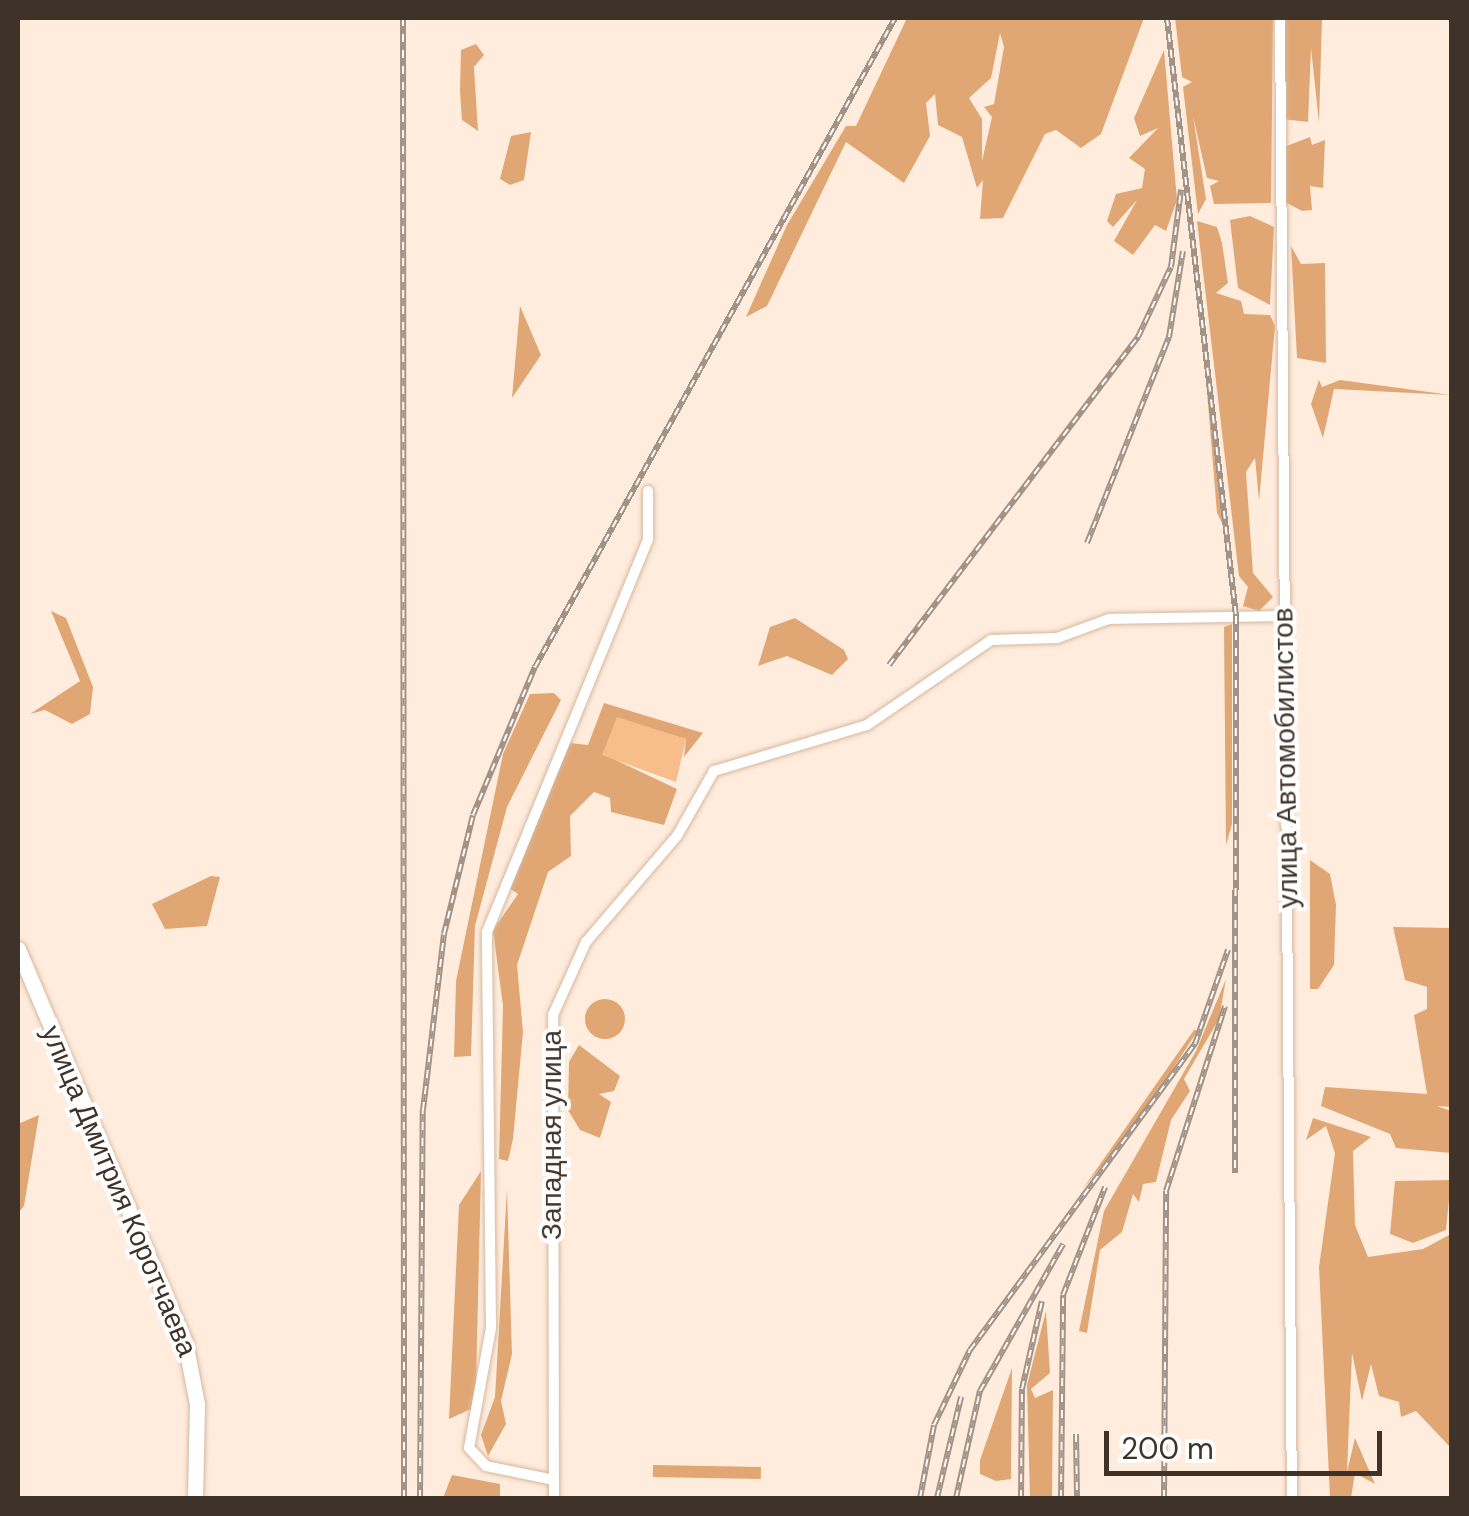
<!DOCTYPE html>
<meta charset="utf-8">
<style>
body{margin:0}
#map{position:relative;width:1469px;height:1516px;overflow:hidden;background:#ffecdd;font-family:"DM Sans",sans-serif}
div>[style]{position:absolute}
.forest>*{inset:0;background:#e0a774;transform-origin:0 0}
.round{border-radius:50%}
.water>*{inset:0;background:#f7bd8a}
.roads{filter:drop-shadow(0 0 2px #d6b89f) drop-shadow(0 0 2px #d6b89f)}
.street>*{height:10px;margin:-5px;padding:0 5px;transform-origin:5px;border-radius:5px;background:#fff}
.secondary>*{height:15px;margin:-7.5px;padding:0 7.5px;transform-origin:7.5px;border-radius:7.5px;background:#fff}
.rail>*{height:6px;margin-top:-3px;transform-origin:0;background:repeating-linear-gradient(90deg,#fff 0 8px,#a39387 0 16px);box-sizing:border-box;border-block:2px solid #a39387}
span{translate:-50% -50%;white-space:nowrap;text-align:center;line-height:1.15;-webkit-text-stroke:8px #fff;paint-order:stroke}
.street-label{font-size:28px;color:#3f3329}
.frame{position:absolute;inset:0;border:20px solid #3f3329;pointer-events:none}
.scale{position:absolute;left:1104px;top:1431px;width:278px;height:45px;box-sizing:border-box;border:5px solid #3f3329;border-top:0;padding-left:12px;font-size:30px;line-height:35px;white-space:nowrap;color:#3f3329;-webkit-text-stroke:8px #fff;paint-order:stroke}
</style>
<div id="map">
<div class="forest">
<div style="clip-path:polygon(evenodd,907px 18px,1144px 18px,1101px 134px,1081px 148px,1056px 130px,1045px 134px,1003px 218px,980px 219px,983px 180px,977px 188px,962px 137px,938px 125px,935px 94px,926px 103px,930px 136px,904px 183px,846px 142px,767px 306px,746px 317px,787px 225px,846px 126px,856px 126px,907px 18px,1000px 33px,1004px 47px,994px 104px,984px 107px,992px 117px,982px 161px,982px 119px,969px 98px,991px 78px,1000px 33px)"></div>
<div style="clip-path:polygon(1175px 18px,1273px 18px,1271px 203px,1214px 204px,1210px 186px,1219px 181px,1207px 178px,1193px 116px,1206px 199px,1198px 214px,1183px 87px,1192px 82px,1182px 77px)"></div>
<div style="clip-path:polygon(1284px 18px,1322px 18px,1319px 123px,1311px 48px,1308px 122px,1282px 119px)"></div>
<div style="clip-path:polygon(476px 44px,484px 55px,474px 67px,478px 131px,462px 120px,460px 91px,461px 50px)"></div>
<div style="clip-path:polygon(1164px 50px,1177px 200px,1166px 231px,1155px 225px,1133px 255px,1114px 241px,1137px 200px,1113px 227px,1107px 221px,1116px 194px,1142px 188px,1145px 169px,1129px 158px,1158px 128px,1140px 136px,1134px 118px)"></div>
<div style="clip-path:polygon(531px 132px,524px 180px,510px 185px,500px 179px,511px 136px)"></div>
<div style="clip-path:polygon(1310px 137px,1312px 145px,1325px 140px,1323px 188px,1310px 186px,1312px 210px,1302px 211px,1283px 201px,1284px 147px)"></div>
<div style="clip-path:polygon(1250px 216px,1274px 227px,1270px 305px,1238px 288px,1230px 220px)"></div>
<div style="clip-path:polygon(1197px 221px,1217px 227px,1222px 243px,1228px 283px,1216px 293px,1241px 301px,1244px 314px,1270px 315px,1275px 326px,1259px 501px,1255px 458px,1246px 472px,1253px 573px,1273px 597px,1259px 611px,1243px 606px,1248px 587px,1239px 576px)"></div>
<div style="clip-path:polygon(1291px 246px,1301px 264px,1325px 263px,1326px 363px,1297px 358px)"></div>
<div style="clip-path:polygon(1199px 295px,1209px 362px,1228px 535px,1217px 513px)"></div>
<div style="clip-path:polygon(520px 306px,541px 355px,512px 398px)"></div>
<div style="clip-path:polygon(1319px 380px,1322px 387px,1340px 380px,1451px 395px,1334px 389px,1323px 438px,1311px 404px)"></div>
<div style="clip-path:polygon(51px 611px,66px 618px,93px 687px,90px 714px,72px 724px,45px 710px,30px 714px,80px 681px)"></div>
<div style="clip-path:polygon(795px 618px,844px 650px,848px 659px,832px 675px,787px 656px,758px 666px,770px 627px)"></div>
<div style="clip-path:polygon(1232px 624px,1232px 824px,1226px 845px,1224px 627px)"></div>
<div style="clip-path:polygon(554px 693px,561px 700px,507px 807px,475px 926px,471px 1056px,454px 1057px,456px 981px,503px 754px,530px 694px)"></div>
<div style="clip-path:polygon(604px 703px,703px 733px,684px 757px,686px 739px,655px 730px,603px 754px,677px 789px,664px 825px,611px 812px,610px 798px,594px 792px,570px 816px,571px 856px,548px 872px,517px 965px,523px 1032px,513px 1139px,508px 1161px,499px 1159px,503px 1006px,493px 930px,518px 894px,509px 888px,570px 743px,588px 745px)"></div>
<div style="clip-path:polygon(1310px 860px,1330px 874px,1336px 905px,1334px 965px,1318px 989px,1310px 989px)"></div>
<div style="clip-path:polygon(211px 876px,220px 877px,207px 926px,165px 929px,152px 904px)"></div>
<div style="clip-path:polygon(1393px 927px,1451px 928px,1451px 1107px,1437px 1106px,1451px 1111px,1451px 1153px,1396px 1148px,1390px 1134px,1321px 1106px,1325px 1087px,1427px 1094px,1414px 1015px,1427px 1009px,1427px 987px,1405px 980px)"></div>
<div style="clip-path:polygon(1226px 979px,1219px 1019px,1184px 1079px,1190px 1091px,1171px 1120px,1156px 1182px,1143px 1184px,1139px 1202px,1133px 1194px,1122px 1232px,1100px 1250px,1087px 1333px,1079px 1331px,1104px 1211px,1196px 1051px)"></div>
<div class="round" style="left:585px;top:999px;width:40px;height:40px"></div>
<div style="clip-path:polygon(1198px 1030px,1143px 1115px,1082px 1190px,1194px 1030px)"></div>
<div style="clip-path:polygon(579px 1045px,620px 1076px,614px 1091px,599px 1094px,611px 1102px,600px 1138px,580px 1130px,568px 1110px,569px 1062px)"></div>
<div style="clip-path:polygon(39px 1115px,24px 1206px,18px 1213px,18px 1124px)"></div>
<div style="clip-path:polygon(1313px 1118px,1371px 1137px,1353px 1151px,1355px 1225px,1368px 1257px,1423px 1249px,1451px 1234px,1451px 1448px,1416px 1411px,1401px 1417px,1399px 1402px,1379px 1396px,1371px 1364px,1362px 1401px,1352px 1353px,1347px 1472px,1355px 1438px,1375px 1484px,1355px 1473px,1351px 1498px,1330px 1498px,1319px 1267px,1335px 1153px,1326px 1126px,1306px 1140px)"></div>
<div style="clip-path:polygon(481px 1171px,476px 1385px,471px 1409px,449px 1419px,459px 1205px)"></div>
<div style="clip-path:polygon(1451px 1180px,1446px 1230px,1413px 1243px,1390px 1234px,1395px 1181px)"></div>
<div style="clip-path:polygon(507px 1189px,512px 1354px,501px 1401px,506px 1424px,488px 1456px,481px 1435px,495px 1397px)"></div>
<div style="clip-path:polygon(1046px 1311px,1050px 1373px,1031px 1389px,1035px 1398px,1053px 1390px,1052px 1498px,1030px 1498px,1027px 1385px)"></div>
<div style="clip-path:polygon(1012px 1368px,1011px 1479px,996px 1481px,980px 1474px,980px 1460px)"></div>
<div style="left:653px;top:1465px;width:108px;height:12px;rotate:1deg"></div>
<div style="clip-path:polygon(452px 1475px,500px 1484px,500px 1498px,443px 1498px)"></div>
</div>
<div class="water">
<div style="clip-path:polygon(617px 717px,686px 739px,676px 782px,602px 755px)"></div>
</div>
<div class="roads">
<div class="street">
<div style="left:1280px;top:18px;width:1480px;rotate:89.54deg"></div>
<div style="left:554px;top:1480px;width:69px;rotate:-168.4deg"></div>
<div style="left:486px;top:1466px;width:25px;rotate:-133deg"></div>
<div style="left:469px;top:1448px;width:122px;rotate:-79.6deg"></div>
<div style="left:491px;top:1328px;width:396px;rotate:-90.6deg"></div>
<div style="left:487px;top:932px;width:425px;rotate:-67.7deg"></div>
<div style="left:648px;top:539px;width:48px;rotate:-90deg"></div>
<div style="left:554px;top:1498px;width:483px;rotate:-90.1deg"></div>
<div style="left:553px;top:1015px;width:80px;rotate:-65.7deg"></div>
<div style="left:586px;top:942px;width:140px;rotate:-49.4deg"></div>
<div style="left:677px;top:836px;width:75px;rotate:-60.4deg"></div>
<div style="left:714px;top:771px;width:160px;rotate:-16.7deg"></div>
<div style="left:867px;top:725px;width:150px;rotate:-34.4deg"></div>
<div style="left:991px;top:640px;width:66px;rotate:-1.7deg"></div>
<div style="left:1057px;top:638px;width:55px;rotate:-20.1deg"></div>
<div style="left:1109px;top:619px;width:174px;rotate:-1deg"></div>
</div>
<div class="secondary">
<div style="left:18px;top:949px;width:427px;rotate:67deg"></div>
<div style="left:185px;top:1342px;width:63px;rotate:79deg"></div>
<div style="left:197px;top:1404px;width:94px;rotate:91.2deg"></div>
</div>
</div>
<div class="rail">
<div style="left:403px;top:18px;width:1480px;rotate:89.96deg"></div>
<div style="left:1167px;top:18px;width:602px;rotate:83.42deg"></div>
<div style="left:1236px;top:616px;width:557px;rotate:90.1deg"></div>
<div style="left:1087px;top:543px;width:222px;rotate:-68.3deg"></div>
<div style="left:1169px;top:337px;width:87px;rotate:-80.8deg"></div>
<div style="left:889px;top:665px;width:412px;rotate:-52.8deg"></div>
<div style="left:1138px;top:337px;width:77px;rotate:-64.8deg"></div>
<div style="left:1171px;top:267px;width:78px;rotate:-82.6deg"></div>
<div style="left:1076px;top:1434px;width:64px;rotate:89.1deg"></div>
<div style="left:420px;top:1498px;width:388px;rotate:-89.6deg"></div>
<div style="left:423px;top:1110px;width:177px;rotate:-83.2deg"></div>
<div style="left:444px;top:934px;width:122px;rotate:-76.3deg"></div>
<div style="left:473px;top:815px;width:160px;rotate:-67.3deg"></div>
<div style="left:535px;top:667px;width:742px;rotate:-60.98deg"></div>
<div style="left:920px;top:1498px;width:74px;rotate:-79.1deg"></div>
<div style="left:934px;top:1425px;width:83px;rotate:-64.4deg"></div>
<div style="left:970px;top:1350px;width:380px;rotate:-53.7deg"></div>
<div style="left:1195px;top:1044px;width:100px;rotate:-70.7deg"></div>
<div style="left:937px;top:1498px;width:104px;rotate:-76.6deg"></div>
<div style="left:956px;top:1498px;width:110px;rotate:-77.4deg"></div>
<div style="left:980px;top:1391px;width:169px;rotate:-60.5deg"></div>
<div style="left:1021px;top:1498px;width:109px;rotate:-89.5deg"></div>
<div style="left:1022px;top:1389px;width:90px;rotate:-77.2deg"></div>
<div style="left:1061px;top:1498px;width:203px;rotate:-89.4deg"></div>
<div style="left:1063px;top:1295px;width:116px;rotate:-68.7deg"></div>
<div style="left:1164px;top:1498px;width:307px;rotate:-89.6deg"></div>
<div style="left:1166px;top:1191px;width:194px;rotate:-72.3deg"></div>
</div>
<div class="street-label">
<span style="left:1286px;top:758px;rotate:-91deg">улица Автомобилистов</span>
<span style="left:552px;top:1135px;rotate:-90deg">Западная улица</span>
<span style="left:119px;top:1191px;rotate:67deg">улица Дмитрия Коротчаева</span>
</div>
<div class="frame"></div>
<div class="scale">200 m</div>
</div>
